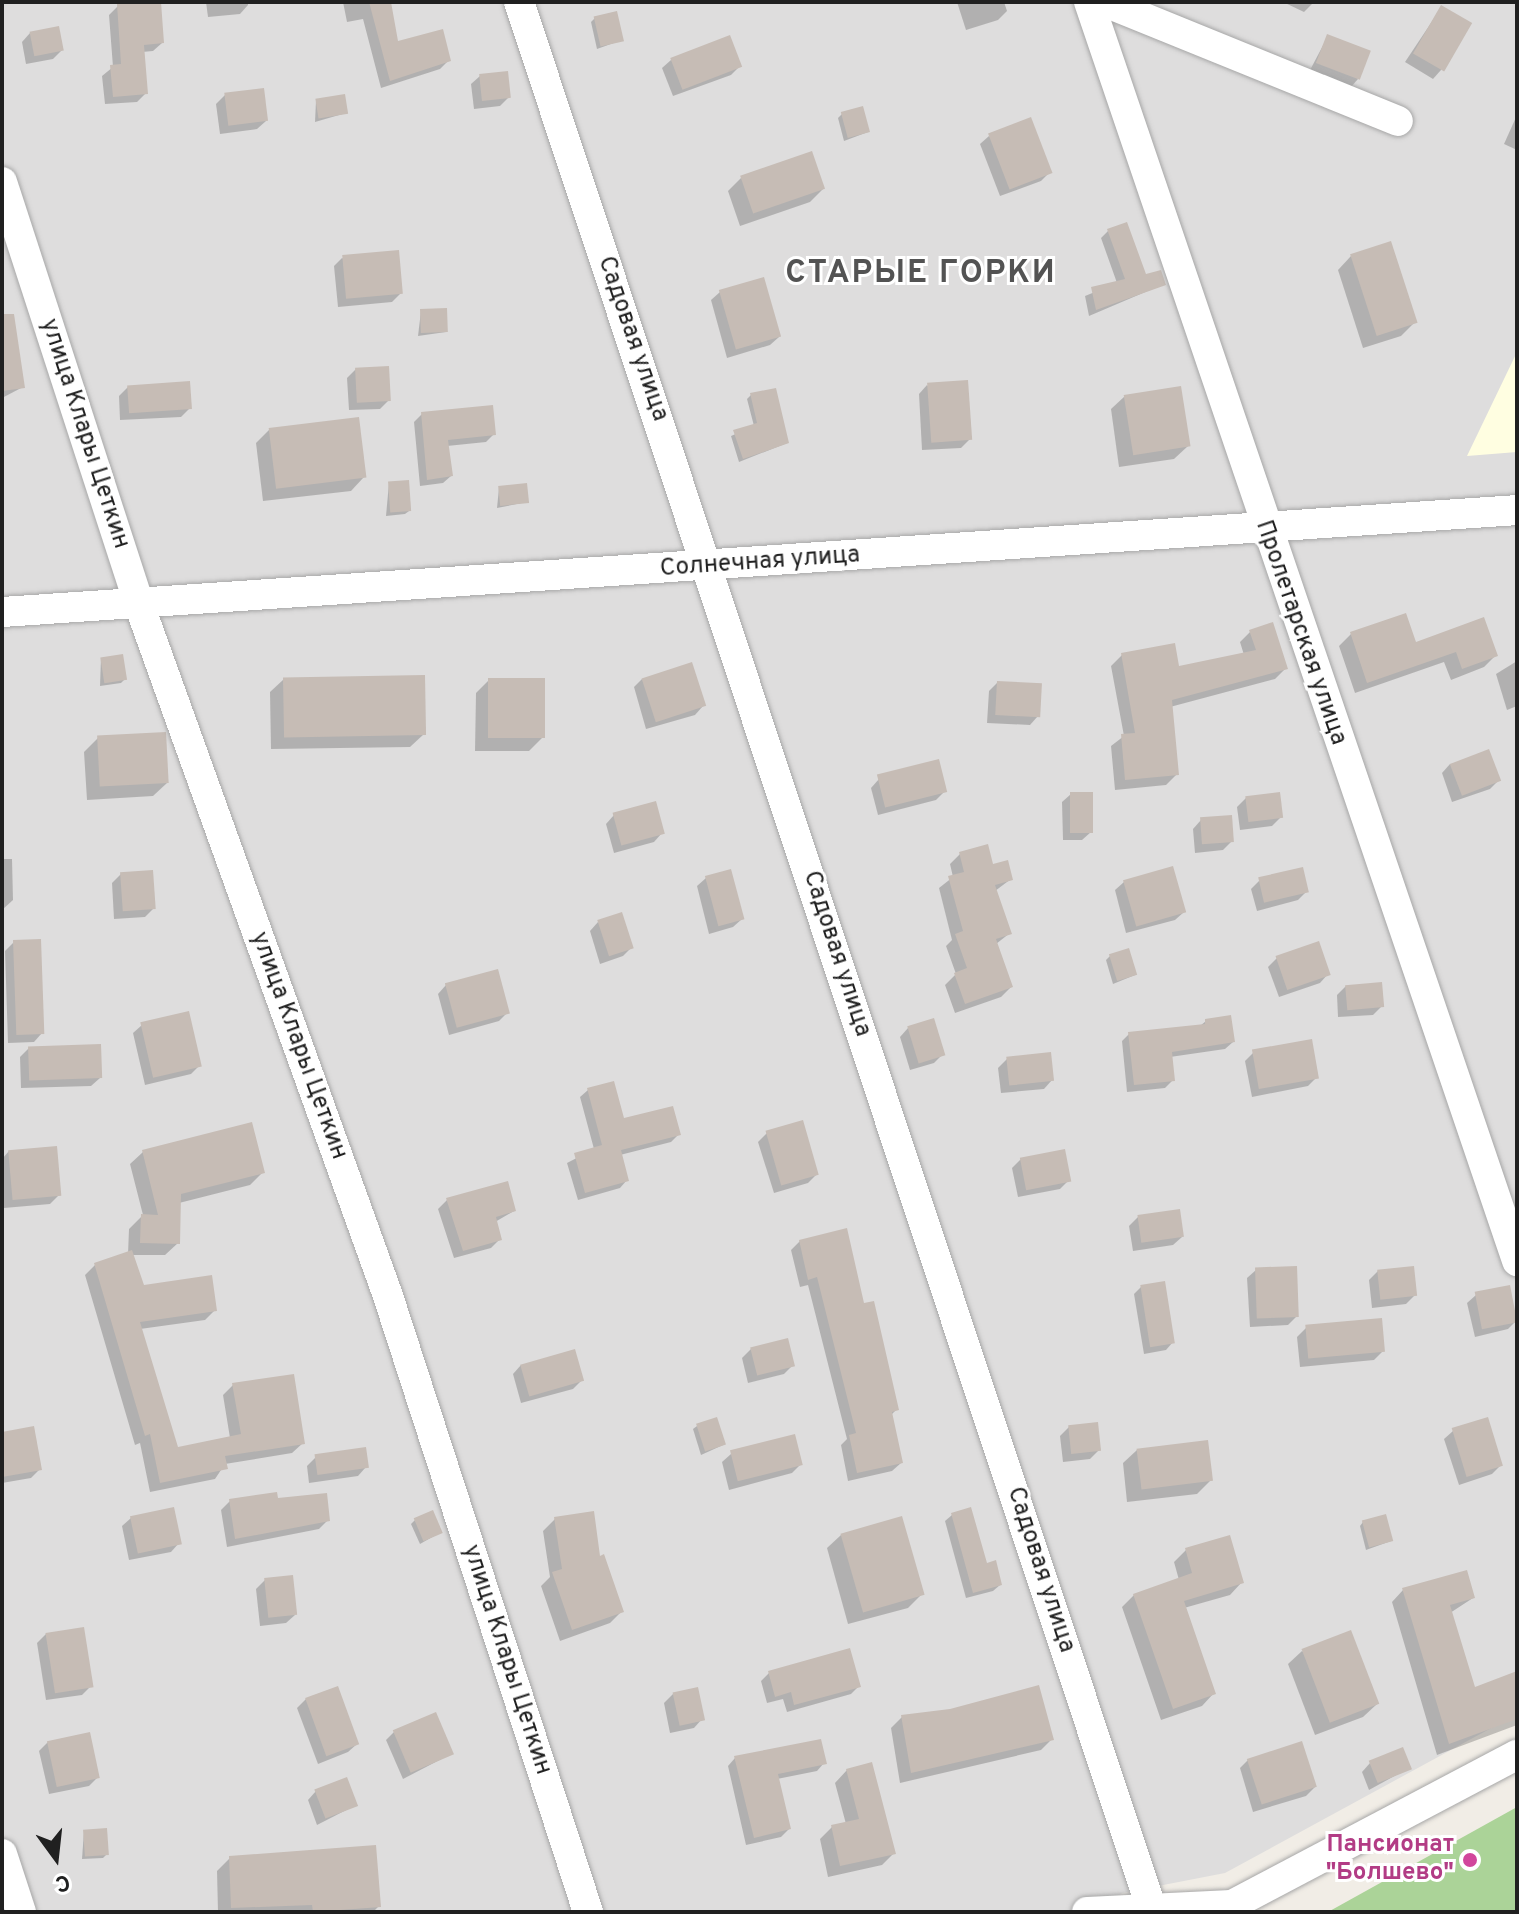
<!DOCTYPE html>
<meta charset="utf-8">
<style>
body{margin:0}
#map{position:relative;width:1519px;height:1914px;overflow:hidden;background:#f1ede6;font-family:Overpass,sans-serif}
div>[style]{position:absolute}
.residential>*{inset:0;background:#dedddd}
.education>*{inset:0;background:#fffee1}
.forest>*{inset:0;background:#abd398}
.shadow>*{inset:0;background:#0003}
.building>*{inset:0;background:#c6bcb5;transform-origin:0 0}
.roads{filter:drop-shadow(0 0 2px #a7a7a7) drop-shadow(0 0 2px #a7a7a7)}
.street>*{height:30px;margin:-15px;padding:0 15px;transform-origin:15px;border-radius:15px;background:#fff}
.dots>*{width:22px;height:22px;translate:-50% -50%;box-sizing:border-box;border:4px solid #fff;border-radius:50%}
span{translate:-50% -50%;white-space:nowrap;text-align:center;line-height:1.15;-webkit-text-stroke:6px #fff;paint-order:stroke}
.street-label{font-size:24px;color:#202020}
.hotel-label{font-size:24px;color:#b23c85;font-weight:700}
.right{translate:-100% -50%;text-align:right}
.district-label{font-size:32px;color:#535353;font-weight:700;letter-spacing:2px}
.frame{position:absolute;inset:0;border:4px solid #202020;pointer-events:none}
.north{position:absolute;left:16px;top:1818px;width:80px;height:80px;-webkit-text-stroke:6px #fff;paint-order:stroke;rotate:165deg;font-size:22px;font-weight:700;line-height:32px;text-align:center;color:#202020}
.north::after{content:'';display:block;margin:auto;width:28px;height:36px;background:#202020;clip-path:polygon(50% 0,100% 100%,50% 72%,0 100%)}
</style>
<div id="map">
<div class="residential">
<div style="clip-path:polygon(2px 2px,1517px 2px,1517px 1714px,1225px 1873px,1122px 1893px,1099px 1912px,2px 1912px)"></div>
</div>
<div class="education">
<div style="clip-path:polygon(1517px 352px,1517px 452px,1467px 456px)"></div>
</div>
<div class="forest">
<div style="clip-path:polygon(1517px 1807px,1517px 1912px,1328px 1912px)"></div>
</div>
<div class="shadow">
<div style="clip-path:polygon(206px 2px,248px 2px,248px 5px,240px 14px,208px 17px)"></div>
<div style="clip-path:polygon(343px 2px,389px 2px,397px 43px,449px 60px,440px 69px,381px 88px,363px 19px,347px 22px)"></div>
<div style="clip-path:polygon(957px 2px,1004px 2px,1007px 11px,998px 20px,966px 30px)"></div>
<div style="clip-path:polygon(1283px 2px,1314px 2px,1304px 12px)"></div>
<div style="clip-path:polygon(118px 6px,162px 43px,153px 51px,142px 52px,146px 93px,137px 102px,105px 104px,102px 76px,113px 67px,109px 15px)"></div>
<div style="clip-path:polygon(1441px 8px,1441px 70px,1433px 79px,1405px 62px)"></div>
<div style="clip-path:polygon(595px 18px,622px 40px,597px 49px,591px 22px)"></div>
<div style="clip-path:polygon(30px 33px,62px 50px,53px 59px,26px 64px,22px 42px)"></div>
<div style="clip-path:polygon(1328px 36px,1358px 79px,1350px 88px,1309px 72px)"></div>
<div style="clip-path:polygon(671px 60px,740px 66px,731px 75px,673px 96px,662px 68px)"></div>
<div style="clip-path:polygon(480px 76px,509px 97px,500px 106px,474px 109px,471px 84px)"></div>
<div style="clip-path:polygon(225px 95px,266px 121px,257px 129px,220px 134px,216px 104px)"></div>
<div style="clip-path:polygon(316px 101px,346px 113px,315px 122px)"></div>
<div style="clip-path:polygon(842px 114px,868px 132px,844px 141px,838px 118px)"></div>
<div style="clip-path:polygon(1517px 115px,1517px 150px,1504px 144px)"></div>
<div style="clip-path:polygon(989px 136px,1050px 172px,1041px 181px,1000px 196px,980px 144px)"></div>
<div style="clip-path:polygon(742px 177px,823px 189px,810px 202px,740px 226px,728px 191px)"></div>
<div style="clip-path:polygon(1108px 231px,1145px 276px,1164px 284px,1089px 316px,1085px 296px,1117px 283px,1101px 238px)"></div>
<div style="clip-path:polygon(1351px 256px,1415px 322px,1401px 336px,1363px 348px,1338px 270px)"></div>
<div style="clip-path:polygon(342px 258px,401px 293px,392px 302px,338px 307px,334px 266px)"></div>
<div style="clip-path:polygon(720px 292px,779px 337px,770px 345px,727px 358px,711px 300px)"></div>
<div style="clip-path:polygon(421px 311px,446px 332px,418px 336px)"></div>
<div style="clip-path:polygon(2px 348px,23px 387px,2px 398px)"></div>
<div style="clip-path:polygon(356px 369px,389px 400px,380px 409px,349px 410px,347px 378px)"></div>
<div style="clip-path:polygon(927px 385px,970px 439px,961px 448px,922px 450px,919px 394px)"></div>
<div style="clip-path:polygon(128px 387px,190px 408px,181px 417px,120px 420px,119px 396px)"></div>
<div style="clip-path:polygon(751px 395px,787px 443px,739px 462px,731px 436px,754px 426px,747px 399px)"></div>
<div style="clip-path:polygon(1125px 396px,1188px 446px,1174px 459px,1119px 467px,1111px 409px)"></div>
<div style="clip-path:polygon(422px 414px,494px 434px,486px 442px,447px 446px,451px 476px,443px 483px,420px 486px,414px 422px)"></div>
<div style="clip-path:polygon(270px 429px,364px 477px,351px 491px,263px 501px,256px 443px)"></div>
<div style="clip-path:polygon(389px 483px,409px 511px,405px 514px,386px 516px)"></div>
<div style="clip-path:polygon(499px 488px,527px 502px,497px 508px)"></div>
<div style="clip-path:polygon(1250px 632px,1286px 668px,1275px 679px,1170px 707px,1177px 774px,1166px 785px,1115px 790px,1111px 746px,1124px 736px,1111px 666px,1122px 655px,1178px 669px,1244px 655px,1240px 642px)"></div>
<div style="clip-path:polygon(1351px 634px,1415px 644px,1496px 655px,1484px 667px,1451px 680px,1444px 662px,1355px 693px,1339px 646px)"></div>
<div style="clip-path:polygon(101px 658px,125px 679px,121px 683px,100px 686px)"></div>
<div style="clip-path:polygon(1517px 661px,1517px 706px,1507px 710px,1496px 674px)"></div>
<div style="clip-path:polygon(284px 679px,424px 734px,410px 747px,271px 749px,270px 692px)"></div>
<div style="clip-path:polygon(642px 679px,703px 706px,695px 715px,646px 729px,634px 687px)"></div>
<div style="clip-path:polygon(489px 680px,542px 738px,529px 751px,475px 751px,476px 693px)"></div>
<div style="clip-path:polygon(997px 683px,1038px 716px,1030px 725px,987px 723px,989px 691px)"></div>
<div style="clip-path:polygon(98px 738px,167px 783px,153px 796px,87px 800px,84px 752px)"></div>
<div style="clip-path:polygon(1450px 764px,1498px 781px,1490px 789px,1452px 802px,1442px 773px)"></div>
<div style="clip-path:polygon(879px 779px,945px 791px,936px 800px,878px 815px,871px 788px)"></div>
<div style="clip-path:polygon(1071px 794px,1091px 832px,1082px 840px,1063px 840px,1062px 802px)"></div>
<div style="clip-path:polygon(1246px 798px,1281px 817px,1272px 826px,1240px 830px,1237px 807px)"></div>
<div style="clip-path:polygon(614px 815px,662px 833px,654px 842px,614px 853px,606px 824px)"></div>
<div style="clip-path:polygon(1201px 820px,1232px 841px,1223px 850px,1195px 853px,1193px 829px)"></div>
<div style="clip-path:polygon(960px 854px,1011px 879px,995px 891px,1010px 933px,996px 944px,1011px 987px,1001px 997px,955px 1013px,945px 985px,956px 974px,946px 946px,952px 940px,939px 888px,953px 877px,950px 864px)"></div>
<div style="clip-path:polygon(2px 859px,12px 859px,13px 900px,2px 910px)"></div>
<div style="clip-path:polygon(121px 874px,154px 908px,145px 917px,114px 919px,112px 883px)"></div>
<div style="clip-path:polygon(706px 878px,742px 919px,733px 927px,709px 934px,697px 886px)"></div>
<div style="clip-path:polygon(1260px 880px,1307px 891px,1298px 900px,1257px 911px,1251px 889px)"></div>
<div style="clip-path:polygon(1124px 882px,1184px 912px,1175px 920px,1126px 933px,1115px 890px)"></div>
<div style="clip-path:polygon(598px 922px,631px 948px,623px 956px,600px 964px,590px 931px)"></div>
<div style="clip-path:polygon(14px 942px,42px 1033px,34px 1042px,8px 1043px,5px 951px)"></div>
<div style="clip-path:polygon(1110px 956px,1135px 975px,1113px 984px,1106px 960px)"></div>
<div style="clip-path:polygon(1277px 958px,1328px 974px,1320px 983px,1279px 997px,1268px 967px)"></div>
<div style="clip-path:polygon(446px 985px,508px 1012px,499px 1021px,449px 1035px,438px 994px)"></div>
<div style="clip-path:polygon(1346px 986px,1382px 1006px,1373px 1015px,1338px 1017px,1337px 995px)"></div>
<div style="clip-path:polygon(1206px 1021px,1233px 1042px,1225px 1049px,1170px 1057px,1173px 1080px,1165px 1088px,1127px 1092px,1122px 1041px,1129px 1034px,1200px 1026px)"></div>
<div style="clip-path:polygon(142px 1025px,200px 1065px,191px 1074px,145px 1085px,133px 1033px)"></div>
<div style="clip-path:polygon(908px 1028px,943px 1054px,934px 1063px,910px 1070px,900px 1037px)"></div>
<div style="clip-path:polygon(29px 1048px,100px 1078px,91px 1086px,21px 1088px,20px 1057px)"></div>
<div style="clip-path:polygon(1253px 1053px,1317px 1077px,1308px 1086px,1252px 1097px,1245px 1061px)"></div>
<div style="clip-path:polygon(1007px 1059px,1052px 1080px,1044px 1089px,1001px 1093px,998px 1068px)"></div>
<div style="clip-path:polygon(588px 1090px,623px 1121px,678px 1135px,671px 1142px,620px 1155px,627px 1180px,620px 1188px,578px 1200px,567px 1163px,594px 1149px,580px 1097px)"></div>
<div style="clip-path:polygon(767px 1133px,817px 1174px,808px 1183px,774px 1193px,758px 1142px)"></div>
<div style="clip-path:polygon(9px 1151px,58px 1196px,50px 1204px,4px 1208px,2px 1159px)"></div>
<div style="clip-path:polygon(143px 1152px,263px 1172px,250px 1185px,179px 1203px,178px 1243px,165px 1255px,131px 1255px,143px 1287px,215px 1310px,205px 1320px,140px 1329px,177px 1449px,230px 1438px,223px 1395px,233px 1385px,303px 1443px,292px 1453px,225px 1464px,215px 1479px,150px 1492px,140px 1443px,135px 1445px,85px 1275px,95px 1265px,128px 1254px,129px 1229px,143px 1215px,130px 1164px)"></div>
<div style="clip-path:polygon(1021px 1159px,1069px 1180px,1060px 1189px,1018px 1197px,1012px 1168px)"></div>
<div style="clip-path:polygon(447px 1200px,514px 1211px,495px 1222px,499px 1240px,491px 1248px,454px 1258px,438px 1209px)"></div>
<div style="clip-path:polygon(1138px 1217px,1182px 1237px,1173px 1245px,1133px 1251px,1129px 1226px)"></div>
<div style="clip-path:polygon(800px 1241px,863px 1305px,897px 1409px,891px 1415px,901px 1463px,892px 1471px,848px 1481px,841px 1445px,847px 1439px,808px 1285px,800px 1287px,791px 1250px)"></div>
<div style="clip-path:polygon(1256px 1270px,1297px 1316px,1288px 1325px,1250px 1327px,1247px 1278px)"></div>
<div style="clip-path:polygon(1378px 1271px,1415px 1295px,1406px 1304px,1372px 1308px,1369px 1280px)"></div>
<div style="clip-path:polygon(1141px 1287px,1173px 1342px,1166px 1350px,1144px 1354px,1134px 1294px)"></div>
<div style="clip-path:polygon(1476px 1295px,1516px 1321px,1508px 1329px,1475px 1337px,1467px 1303px)"></div>
<div style="clip-path:polygon(1306px 1328px,1383px 1351px,1374px 1360px,1300px 1367px,1297px 1337px)"></div>
<div style="clip-path:polygon(751px 1349px,793px 1365px,784px 1374px,748px 1383px,742px 1358px)"></div>
<div style="clip-path:polygon(521px 1365px,581px 1381px,573px 1389px,521px 1403px,513px 1374px)"></div>
<div style="clip-path:polygon(697px 1426px,723px 1445px,701px 1455px,693px 1429px)"></div>
<div style="clip-path:polygon(1069px 1427px,1099px 1450px,1090px 1459px,1063px 1462px,1060px 1436px)"></div>
<div style="clip-path:polygon(1453px 1431px,1501px 1465px,1492px 1474px,1459px 1485px,1444px 1439px)"></div>
<div style="clip-path:polygon(2px 1434px,40px 1469px,31px 1478px,2px 1483px)"></div>
<div style="clip-path:polygon(1137px 1450px,1211px 1480px,1197px 1494px,1127px 1502px,1123px 1463px)"></div>
<div style="clip-path:polygon(731px 1454px,801px 1464px,792px 1473px,729px 1490px,722px 1462px)"></div>
<div style="clip-path:polygon(316px 1457px,366px 1467px,358px 1476px,309px 1483px,307px 1466px)"></div>
<div style="clip-path:polygon(276px 1500px,328px 1520px,319px 1529px,227px 1547px,221px 1510px,230px 1501px)"></div>
<div style="clip-path:polygon(952px 1515px,1000px 1585px,993px 1591px,966px 1598px,945px 1521px)"></div>
<div style="clip-path:polygon(131px 1518px,179px 1543px,171px 1552px,129px 1560px,122px 1526px)"></div>
<div style="clip-path:polygon(555px 1519px,598px 1558px,622px 1611px,610px 1623px,560px 1641px,541px 1586px,550px 1577px,543px 1531px)"></div>
<div style="clip-path:polygon(415px 1520px,441px 1532px,420px 1544px,411px 1524px)"></div>
<div style="clip-path:polygon(1363px 1522px,1391px 1541px,1366px 1550px,1360px 1526px)"></div>
<div style="clip-path:polygon(841px 1535px,922px 1594px,908px 1608px,848px 1624px,827px 1548px)"></div>
<div style="clip-path:polygon(1186px 1550px,1242px 1582px,1230px 1595px,1184px 1608px,1214px 1693px,1202px 1706px,1161px 1720px,1122px 1607px,1134px 1595px,1179px 1580px,1174px 1562px)"></div>
<div style="clip-path:polygon(265px 1580px,295px 1615px,286px 1623px,260px 1626px,256px 1589px)"></div>
<div style="clip-path:polygon(1403px 1590px,1473px 1598px,1450px 1613px,1474px 1689px,1517px 1673px,1517px 1725px,1437px 1755px,1392px 1602px)"></div>
<div style="clip-path:polygon(46px 1634px,91px 1686px,82px 1695px,46px 1700px,37px 1643px)"></div>
<div style="clip-path:polygon(1302px 1651px,1377px 1704px,1363px 1717px,1315px 1735px,1288px 1664px)"></div>
<div style="clip-path:polygon(769px 1673px,859px 1686px,851px 1694px,787px 1712px,783px 1699px,767px 1703px,761px 1681px)"></div>
<div style="clip-path:polygon(673px 1694px,702px 1719px,694px 1728px,670px 1733px,664px 1703px)"></div>
<div style="clip-path:polygon(306px 1699px,357px 1744px,348px 1752px,318px 1764px,297px 1708px)"></div>
<div style="clip-path:polygon(902px 1717px,1052px 1739px,1041px 1750px,900px 1783px,891px 1728px)"></div>
<div style="clip-path:polygon(395px 1731px,451px 1754px,403px 1779px,386px 1740px)"></div>
<div style="clip-path:polygon(48px 1742px,98px 1777px,89px 1786px,49px 1794px,39px 1751px)"></div>
<div style="clip-path:polygon(735px 1758px,824px 1763px,817px 1771px,777px 1779px,789px 1829px,781px 1837px,746px 1845px,728px 1766px)"></div>
<div style="clip-path:polygon(1248px 1760px,1315px 1787px,1306px 1796px,1253px 1812px,1240px 1768px)"></div>
<div style="clip-path:polygon(1370px 1763px,1409px 1768px,1369px 1790px,1362px 1772px)"></div>
<div style="clip-path:polygon(847px 1770px,894px 1853px,882px 1865px,828px 1877px,820px 1839px,832px 1827px,846px 1824px,835px 1783px)"></div>
<div style="clip-path:polygon(316px 1791px,356px 1805px,317px 1825px,308px 1800px)"></div>
<div style="clip-path:polygon(84px 1831px,107px 1854px,103px 1858px,82px 1859px)"></div>
<div style="clip-path:polygon(230px 1858px,379px 1906px,373px 1912px,218px 1912px,217px 1871px)"></div>
</div>
<div class="building">
<div style="clip-path:polygon(161px 2px,164px 43px,144px 45px,148px 94px,113px 97px,110px 65px,121px 64px,117px 4px)"></div>
<div style="clip-path:polygon(369px 2px,391px 2px,398px 41px,443px 29px,451px 61px,390px 81px)"></div>
<div style="left:1441px;top:5px;width:36px;height:56px;rotate:30deg"></div>
<div style="left:617px;top:11px;width:31px;height:24px;rotate:77deg"></div>
<div style="left:59px;top:26px;width:25px;height:30px;rotate:79deg"></div>
<div style="left:1327px;top:34px;width:47px;height:31px;rotate:21deg"></div>
<div style="left:730px;top:35px;width:34px;height:64px;rotate:69deg"></div>
<div style="left:508px;top:71px;width:27px;height:29px;rotate:84deg"></div>
<div style="left:264px;top:88px;width:33px;height:40px;rotate:83deg"></div>
<div style="left:345px;top:94px;width:20px;height:30px;rotate:81deg"></div>
<div style="left:863px;top:106px;width:27px;height:23px;rotate:75deg"></div>
<div style="left:1031px;top:117px;width:60px;height:46px;rotate:69deg"></div>
<div style="left:812px;top:151px;width:40px;height:76px;rotate:71deg"></div>
<div style="clip-path:polygon(1127px 222px,1146px 274px,1161px 270px,1166px 285px,1096px 310px,1091px 287px,1125px 279px,1107px 229px)"></div>
<div style="left:1391px;top:241px;width:86px;height:43px;rotate:72deg"></div>
<div style="left:399px;top:250px;width:44px;height:57px;rotate:85deg"></div>
<div style="left:764px;top:277px;width:62px;height:47px;rotate:74deg"></div>
<div style="left:447px;top:308px;width:24px;height:27px;rotate:88deg"></div>
<div style="clip-path:polygon(2px 314px,14px 314px,25px 388px,2px 391px)"></div>
<div style="left:389px;top:366px;width:35px;height:34px;rotate:87deg"></div>
<div style="left:968px;top:380px;width:60px;height:41px;rotate:86deg"></div>
<div style="left:190px;top:381px;width:28px;height:63px;rotate:86deg"></div>
<div style="left:1181px;top:386px;width:61px;height:58px;rotate:81deg"></div>
<div style="clip-path:polygon(776px 388px,789px 443px,743px 459px,733px 430px,757px 423px,750px 393px)"></div>
<div style="clip-path:polygon(493px 405px,496px 435px,448px 440px,453px 476px,427px 480px,421px 412px)"></div>
<div style="left:359px;top:417px;width:61px;height:91px;rotate:83deg"></div>
<div style="left:409px;top:480px;width:31px;height:21px;rotate:86deg"></div>
<div style="left:527px;top:483px;width:20px;height:29px;rotate:84deg"></div>
<div style="clip-path:polygon(1406px 613px,1416px 642px,1484px 617px,1498px 656px,1462px 669px,1456px 652px,1367px 683px,1350px 632px)"></div>
<div style="clip-path:polygon(1273px 622px,1288px 669px,1172px 700px,1179px 775px,1125px 780px,1121px 734px,1135px 733px,1121px 653px,1175px 643px,1179px 666px,1256px 650px,1249px 630px)"></div>
<div style="left:123px;top:654px;width:26px;height:23px;rotate:81deg"></div>
<div style="left:692px;top:662px;width:46px;height:53px;rotate:72deg"></div>
<div style="left:425px;top:675px;width:60px;height:142px;rotate:89deg"></div>
<div style="left:488px;top:678px;width:57px;height:60px"></div>
<div style="left:997px;top:681px;width:45px;height:34px;rotate:3deg"></div>
<div style="left:166px;top:732px;width:51px;height:69px;rotate:87deg"></div>
<div style="left:1489px;top:749px;width:34px;height:42px;rotate:69deg"></div>
<div style="left:939px;top:759px;width:34px;height:64px;rotate:76deg"></div>
<div style="left:1070px;top:792px;width:23px;height:41px"></div>
<div style="left:1280px;top:792px;width:26px;height:35px;rotate:83deg"></div>
<div style="left:656px;top:801px;width:34px;height:45px;rotate:75deg"></div>
<div style="left:1232px;top:815px;width:27px;height:32px;rotate:86deg"></div>
<div style="clip-path:polygon(988px 844px,993px 864px,1008px 860px,1013px 880px,995px 885px,1012px 934px,996px 939px,1013px 987px,965px 1004px,954px 973px,967px 968px,955px 934px,963px 931px,948px 876px,964px 872px,959px 852px)"></div>
<div style="left:1173px;top:866px;width:48px;height:52px;rotate:74deg"></div>
<div style="left:1303px;top:867px;width:26px;height:46px;rotate:77deg"></div>
<div style="left:731px;top:869px;width:52px;height:27px;rotate:75deg"></div>
<div style="left:153px;top:870px;width:39px;height:33px;rotate:86deg"></div>
<div style="left:622px;top:912px;width:38px;height:26px;rotate:72deg"></div>
<div style="left:41px;top:939px;width:95px;height:28px;rotate:88deg"></div>
<div style="left:1319px;top:941px;width:36px;height:46px;rotate:71deg"></div>
<div style="left:1129px;top:948px;width:28px;height:21px;rotate:73deg"></div>
<div style="left:498px;top:969px;width:46px;height:55px;rotate:75deg"></div>
<div style="left:1382px;top:982px;width:25px;height:37px;rotate:85deg"></div>
<div style="left:189px;top:1011px;width:57px;height:50px;rotate:77deg"></div>
<div style="clip-path:polygon(1231px 1015px,1235px 1042px,1172px 1052px,1175px 1081px,1134px 1085px,1128px 1032px,1205px 1024px,1205px 1019px)"></div>
<div style="left:934px;top:1018px;width:39px;height:28px;rotate:73deg"></div>
<div style="left:1312px;top:1039px;width:40px;height:61px;rotate:80deg"></div>
<div style="left:101px;top:1044px;width:34px;height:73px;rotate:88deg"></div>
<div style="left:1051px;top:1052px;width:29px;height:45px;rotate:84deg"></div>
<div style="clip-path:polygon(614px 1081px,624px 1118px,673px 1106px,681px 1135px,621px 1150px,629px 1181px,585px 1193px,574px 1153px,602px 1145px,587px 1088px)"></div>
<div style="left:803px;top:1120px;width:57px;height:39px;rotate:74deg"></div>
<div style="clip-path:polygon(252px 1122px,265px 1173px,181px 1194px,180px 1244px,140px 1243px,141px 1214px,158px 1215px,142px 1150px)"></div>
<div style="left:57px;top:1146px;width:50px;height:49px;rotate:85deg"></div>
<div style="left:1065px;top:1149px;width:33px;height:46px;rotate:79deg"></div>
<div style="clip-path:polygon(508px 1181px,516px 1211px,496px 1217px,502px 1240px,463px 1251px,446px 1198px)"></div>
<div style="left:1180px;top:1209px;width:28px;height:43px;rotate:82deg"></div>
<div style="clip-path:polygon(847px 1228px,864px 1303px,874px 1301px,899px 1410px,892px 1412px,903px 1463px,857px 1473px,849px 1435px,856px 1433px,817px 1277px,808px 1280px,799px 1240px)"></div>
<div style="clip-path:polygon(132px 1250px,144px 1285px,212px 1275px,217px 1311px,140px 1322px,178px 1447px,241px 1434px,232px 1383px,294px 1374px,305px 1444px,225px 1456px,228px 1469px,160px 1483px,150px 1434px,145px 1436px,94px 1263px)"></div>
<div style="left:1297px;top:1266px;width:51px;height:42px;rotate:88deg"></div>
<div style="left:1414px;top:1266px;width:30px;height:37px;rotate:84deg"></div>
<div style="left:1165px;top:1281px;width:63px;height:25px;rotate:81deg"></div>
<div style="left:1510px;top:1285px;width:38px;height:36px;rotate:79deg"></div>
<div style="left:1382px;top:1318px;width:34px;height:77px;rotate:85deg"></div>
<div style="left:788px;top:1338px;width:29px;height:39px;rotate:76deg"></div>
<div style="left:575px;top:1349px;width:33px;height:57px;rotate:74deg"></div>
<div style="left:717px;top:1417px;width:29px;height:22px;rotate:72deg"></div>
<div style="left:1488px;top:1417px;width:51px;height:38px;rotate:73deg"></div>
<div style="left:1098px;top:1422px;width:29px;height:30px;rotate:84deg"></div>
<div style="clip-path:polygon(34px 1426px,42px 1470px,2px 1477px,2px 1432px)"></div>
<div style="left:795px;top:1434px;width:32px;height:67px;rotate:76deg"></div>
<div style="left:1208px;top:1440px;width:41px;height:72px;rotate:83deg"></div>
<div style="left:366px;top:1447px;width:21px;height:52px;rotate:82deg"></div>
<div style="clip-path:polygon(277px 1492px,278px 1498px,327px 1493px,330px 1521px,235px 1539px,229px 1499px)"></div>
<div style="left:174px;top:1507px;width:38px;height:45px;rotate:78deg"></div>
<div style="clip-path:polygon(971px 1507px,987px 1563px,996px 1560px,1002px 1585px,973px 1593px,951px 1513px)"></div>
<div style="left:433px;top:1510px;width:25px;height:21px;rotate:67deg"></div>
<div style="clip-path:polygon(594px 1511px,600px 1556px,604px 1554px,624px 1612px,572px 1630px,552px 1572px,562px 1569px,554px 1517px)"></div>
<div style="left:1386px;top:1514px;width:28px;height:25px;rotate:75deg"></div>
<div style="left:902px;top:1516px;width:82px;height:64px;rotate:74deg"></div>
<div style="clip-path:polygon(1230px 1535px,1244px 1583px,1184px 1601px,1216px 1694px,1173px 1709px,1133px 1594px,1192px 1573px,1185px 1548px)"></div>
<div style="clip-path:polygon(1467px 1570px,1475px 1598px,1450px 1605px,1475px 1687px,1517px 1671px,1517px 1719px,1449px 1744px,1402px 1588px)"></div>
<div style="left:293px;top:1575px;width:40px;height:29px;rotate:84deg"></div>
<div style="left:84px;top:1627px;width:61px;height:39px;rotate:81deg"></div>
<div style="left:1351px;top:1630px;width:79px;height:53px;rotate:69deg"></div>
<div style="clip-path:polygon(850px 1648px,861px 1687px,794px 1705px,791px 1692px,775px 1697px,768px 1671px)"></div>
<div style="clip-path:polygon(1039px 1685px,1054px 1740px,911px 1773px,901px 1715px,950px 1709px)"></div>
<div style="left:338px;top:1686px;width:62px;height:35px;rotate:70deg"></div>
<div style="left:698px;top:1687px;width:34px;height:26px;rotate:78deg"></div>
<div style="left:436px;top:1712px;width:46px;height:47px;rotate:67deg"></div>
<div style="left:90px;top:1732px;width:47px;height:44px;rotate:78deg"></div>
<div style="clip-path:polygon(821px 1739px,827px 1764px,778px 1774px,791px 1829px,754px 1838px,734px 1756px)"></div>
<div style="left:1302px;top:1741px;width:48px;height:58px;rotate:72deg"></div>
<div style="left:1403px;top:1747px;width:24px;height:37px;rotate:68deg"></div>
<div style="clip-path:polygon(872px 1762px,896px 1854px,840px 1866px,831px 1825px,859px 1819px,846px 1769px)"></div>
<div style="left:347px;top:1777px;width:31px;height:35px;rotate:69deg"></div>
<div style="left:107px;top:1828px;width:27px;height:24px;rotate:86deg"></div>
<div style="clip-path:polygon(376px 1845px,381px 1907px,313px 1912px,312px 1905px,231px 1908px,229px 1856px)"></div>
</div>
<div class="roads">
<div class="street">
<div style="left:519px;top:2px;width:2007px;rotate:71.65deg"></div>
<div style="left:1089px;top:2px;width:1330px;rotate:71.22deg"></div>
<div style="left:1105px;top:2px;width:316px;rotate:22.1deg"></div>
<div style="left:2px;top:182px;width:447px;rotate:72deg"></div>
<div style="left:140px;top:607px;width:732px;rotate:70.2deg"></div>
<div style="left:388px;top:1296px;width:648px;rotate:72.01deg"></div>
<div style="left:2px;top:612px;width:1518px;rotate:-3.85deg"></div>
<div style="left:2px;top:1854px;width:61px;rotate:71.9deg"></div>
<div style="left:1087px;top:1912px;width:145px;rotate:-2.8deg"></div>
<div style="left:1232px;top:1905px;width:322px;rotate:-27.8deg"></div>
</div>
</div>
<div class="dots">
<div style="left:1470px;top:1860px;background:#d1479c"></div>
</div>
<div class="street-label">
<span style="left:632px;top:339px;rotate:71deg">Садовая улица</span>
<span style="left:84px;top:434px;rotate:72deg">улица Клары Цеткин</span>
<span style="left:760px;top:563px;rotate:-4deg">Солнечная улица</span>
<span style="left:1300px;top:633px;rotate:71deg">Пролетарская улица</span>
<span style="left:836px;top:954px;rotate:72deg">Садовая улица</span>
<span style="left:298px;top:1046px;rotate:70deg">улица Клары Цеткин</span>
<span style="left:1040px;top:1570px;rotate:72deg">Садовая улица</span>
<span style="left:506px;top:1660px;rotate:72deg">улица Клары Цеткин</span>
</div>
<div class="hotel-label">
<span class="right" style="left:1454px;top:1860px">Пансионат<br>"Болшево"</span>
</div>
<div class="district-label">
<span style="left:921px;top:274px">СТАРЫЕ ГОРКИ</span>
</div>
<div class="frame"></div>
<div class="north">С</div>
</div>
